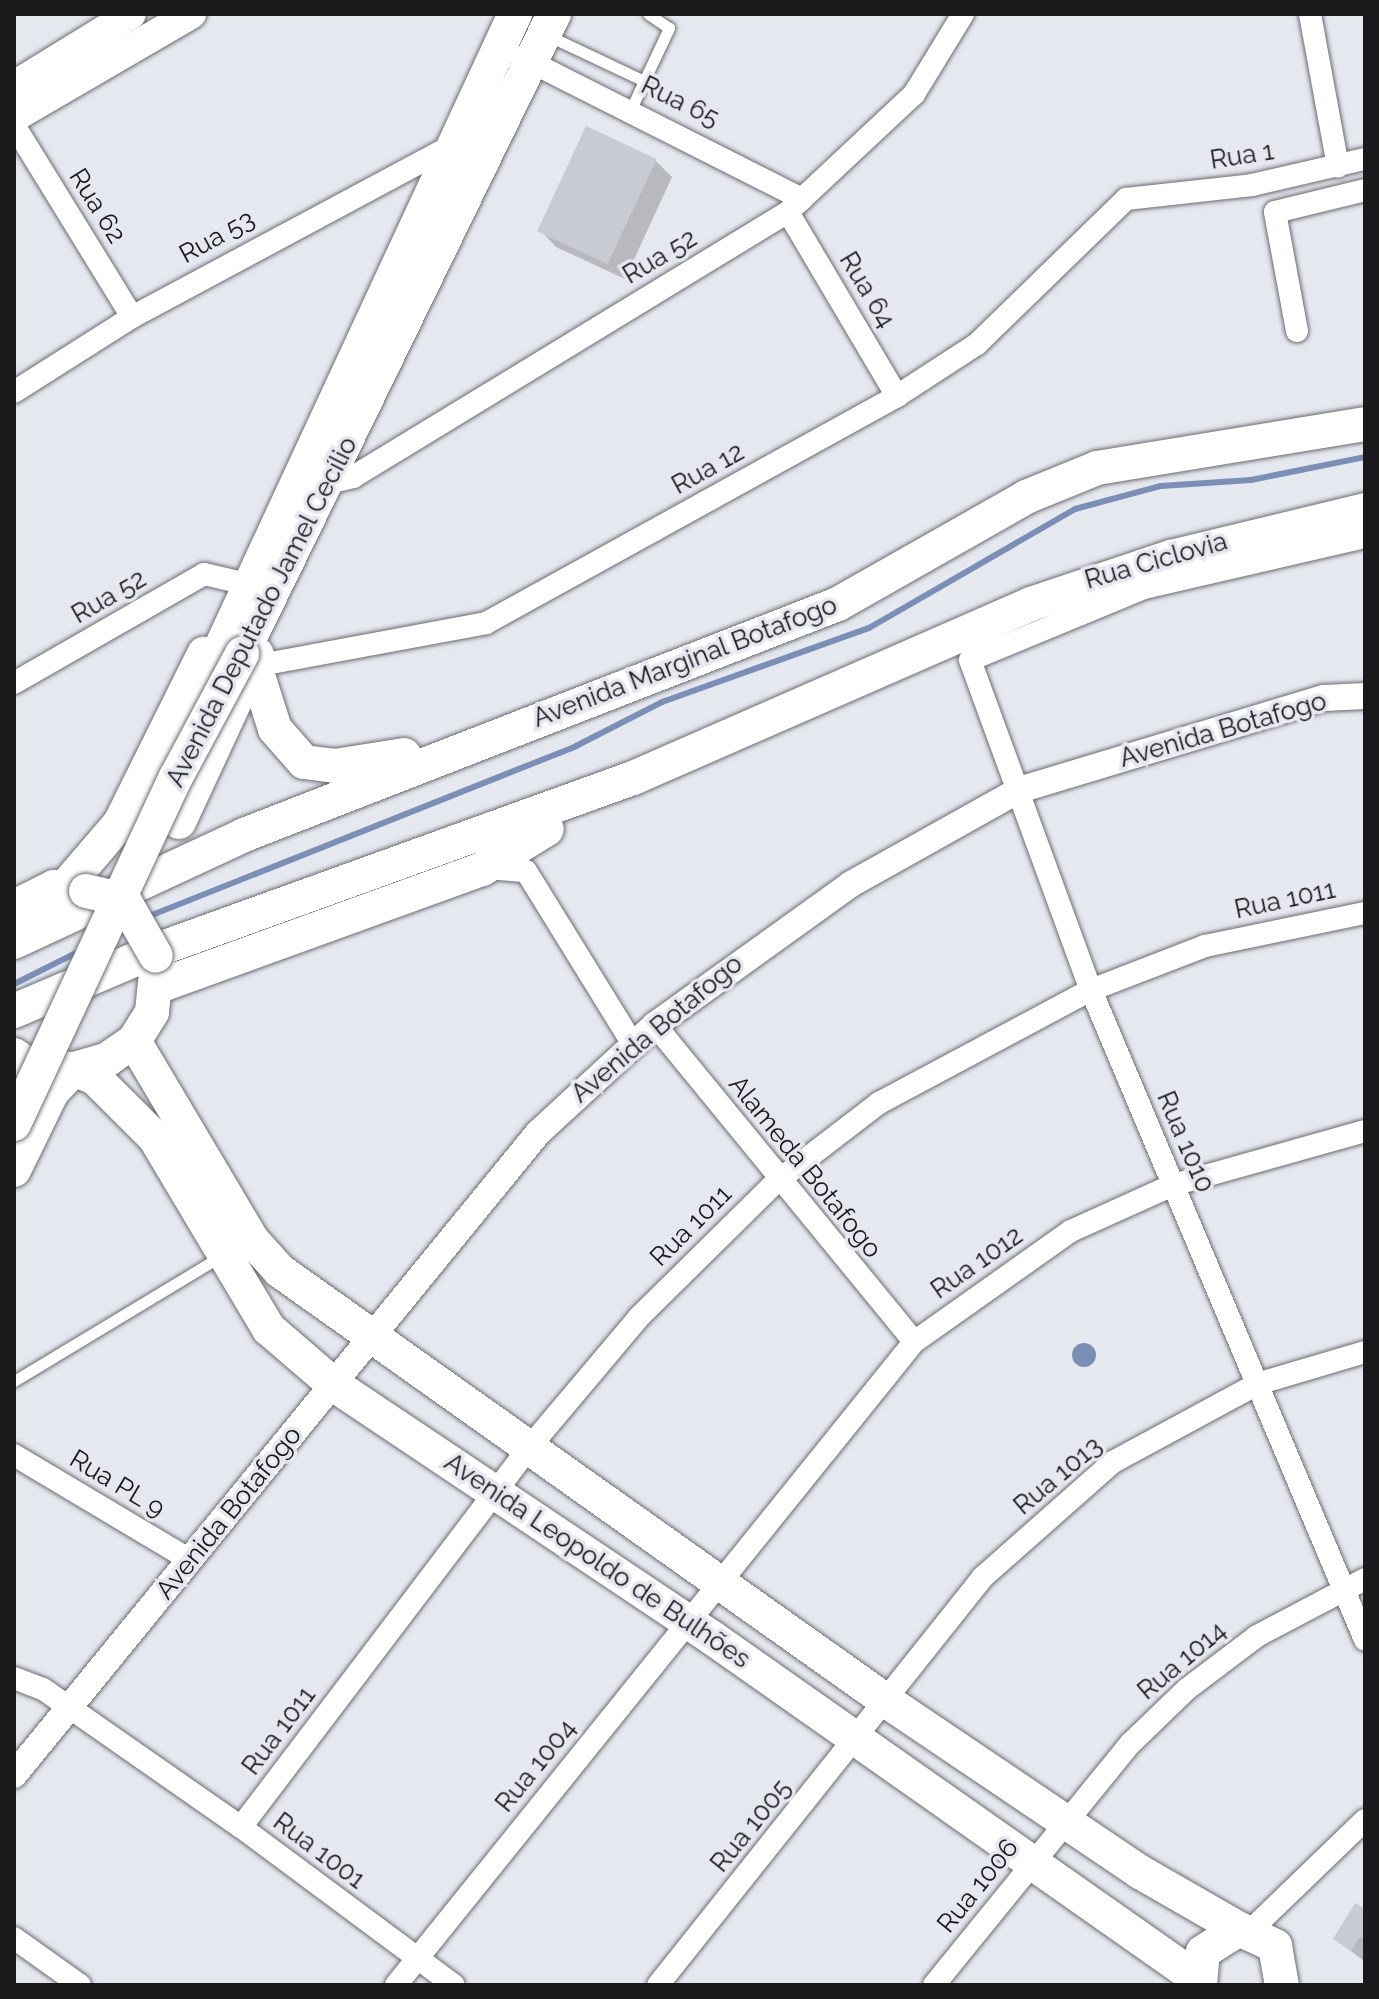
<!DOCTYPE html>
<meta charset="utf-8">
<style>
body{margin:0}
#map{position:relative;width:1379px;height:1999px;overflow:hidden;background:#e6e8ef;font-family:Raleway,sans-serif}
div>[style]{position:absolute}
.water>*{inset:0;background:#7a8eb6}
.round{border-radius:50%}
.shadow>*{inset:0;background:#0003}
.stream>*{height:6px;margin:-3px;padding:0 3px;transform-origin:3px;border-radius:3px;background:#7a8eb6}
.building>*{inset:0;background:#c9cbd2;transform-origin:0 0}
.roads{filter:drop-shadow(0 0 2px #6a6c72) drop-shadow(0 0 2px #6a6c72)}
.service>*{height:11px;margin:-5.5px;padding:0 5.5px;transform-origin:5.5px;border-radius:5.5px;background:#fff}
.minor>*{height:22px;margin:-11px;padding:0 11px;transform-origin:11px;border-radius:11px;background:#fff}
.tertiary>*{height:26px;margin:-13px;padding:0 13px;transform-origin:13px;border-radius:13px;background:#fff}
.secondary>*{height:30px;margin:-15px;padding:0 15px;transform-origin:15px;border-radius:15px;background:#fff}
.primary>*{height:34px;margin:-17px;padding:0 17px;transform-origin:17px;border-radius:17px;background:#fff}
.bridges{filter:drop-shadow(0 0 2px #6a6c72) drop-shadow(0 0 2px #6a6c72)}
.primary-bridge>*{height:34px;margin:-17px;padding:0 17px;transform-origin:17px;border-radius:17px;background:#fff}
span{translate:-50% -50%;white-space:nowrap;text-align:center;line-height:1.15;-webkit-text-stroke:7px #e6e8ef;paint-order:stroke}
.street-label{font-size:26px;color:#1a1a1d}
.frame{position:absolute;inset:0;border:16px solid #1a1a1d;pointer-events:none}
</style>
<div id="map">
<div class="water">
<div class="round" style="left:1072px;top:1343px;width:24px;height:24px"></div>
</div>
<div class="shadow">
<div style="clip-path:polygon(656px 161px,672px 177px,625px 279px,556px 247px,540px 230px)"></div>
<div style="clip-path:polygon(1365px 1911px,1365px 1959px,1364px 1961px,1335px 1939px)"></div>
</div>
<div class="stream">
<div style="left:147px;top:917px;width:462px;rotate:-21.7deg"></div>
<div style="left:576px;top:746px;width:97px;rotate:-27.1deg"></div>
<div style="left:662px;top:702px;width:220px;rotate:-19.7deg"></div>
<div style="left:869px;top:628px;width:238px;rotate:-30deg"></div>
<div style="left:1075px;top:509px;width:89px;rotate:-15deg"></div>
<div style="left:1161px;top:486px;width:90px;rotate:-3.8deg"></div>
<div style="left:1251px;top:480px;width:116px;rotate:-11.4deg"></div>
<div style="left:14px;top:984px;width:74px;rotate:-26.6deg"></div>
</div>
<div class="building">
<div style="left:586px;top:126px;width:78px;height:116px;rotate:25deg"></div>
<div style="clip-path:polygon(1355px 1903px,1365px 1909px,1365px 1940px,1360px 1937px,1351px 1951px,1333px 1939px)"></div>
</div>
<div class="roads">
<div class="service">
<div style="left:549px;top:36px;width:105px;rotate:25.3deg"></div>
<div style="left:644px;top:81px;width:59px;rotate:-64.7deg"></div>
<div style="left:669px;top:28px;width:25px;rotate:-146deg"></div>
<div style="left:631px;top:109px;width:31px;rotate:-65deg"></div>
<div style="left:14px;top:1381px;width:244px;rotate:-31.1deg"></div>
</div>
<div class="minor">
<div style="left:1310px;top:14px;width:155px;rotate:79.6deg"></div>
<div style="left:521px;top:57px;width:315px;rotate:26.8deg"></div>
<div style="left:14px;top:125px;width:225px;rotate:58.4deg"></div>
<div style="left:788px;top:212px;width:214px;rotate:59.4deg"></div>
<div style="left:1297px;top:331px;width:121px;rotate:-100.5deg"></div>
<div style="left:1275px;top:212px;width:93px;rotate:-13.7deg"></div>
<div style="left:14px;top:392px;width:140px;rotate:-32.4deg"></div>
<div style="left:132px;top:317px;width:366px;rotate:-28.2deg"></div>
<div style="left:332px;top:482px;width:22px;rotate:-13deg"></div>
<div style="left:353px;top:477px;width:509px;rotate:-31.35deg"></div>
<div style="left:788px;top:212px;width:173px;rotate:-43.1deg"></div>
<div style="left:914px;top:94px;width:94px;rotate:-58.5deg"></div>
<div style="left:1365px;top:537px;width:227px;rotate:167deg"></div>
<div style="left:1144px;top:588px;width:188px;rotate:157.5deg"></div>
<div style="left:970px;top:660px;width:351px;rotate:69.9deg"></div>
<div style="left:1091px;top:990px;width:705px;rotate:67.14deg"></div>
<div style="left:255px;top:666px;width:235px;rotate:-10.5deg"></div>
<div style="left:486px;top:623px;width:470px;rotate:-28.9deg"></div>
<div style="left:897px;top:396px;width:95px;rotate:-33deg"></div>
<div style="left:977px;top:344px;width:208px;rotate:-44.2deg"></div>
<div style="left:1126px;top:199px;width:127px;rotate:-6.3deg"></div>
<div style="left:1252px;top:185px;width:116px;rotate:-13deg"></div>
<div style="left:14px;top:683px;width:219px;rotate:-29.8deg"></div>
<div style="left:204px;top:574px;width:31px;rotate:13deg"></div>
<div style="left:488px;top:868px;width:38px;rotate:5deg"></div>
<div style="left:526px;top:871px;width:203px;rotate:58.3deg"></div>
<div style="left:655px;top:1025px;width:409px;rotate:50.7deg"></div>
<div style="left:14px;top:1455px;width:205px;rotate:30.8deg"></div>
<div style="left:14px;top:1678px;width:31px;rotate:21deg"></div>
<div style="left:43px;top:1689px;width:241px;rotate:34.9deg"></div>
<div style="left:241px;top:1827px;width:265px;rotate:36.6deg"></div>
<div style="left:241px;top:1827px;width:475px;rotate:-52.8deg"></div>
<div style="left:528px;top:1449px;width:172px;rotate:-49.9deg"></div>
<div style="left:639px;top:1317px;width:192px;rotate:-44.6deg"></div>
<div style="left:776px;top:1182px;width:130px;rotate:-37.5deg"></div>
<div style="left:879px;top:1103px;width:240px;rotate:-28.1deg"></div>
<div style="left:1091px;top:990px;width:122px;rotate:-21.1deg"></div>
<div style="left:1205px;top:946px;width:163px;rotate:-11.7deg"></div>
<div style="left:1251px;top:1930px;width:158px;rotate:-44deg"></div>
<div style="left:14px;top:1938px;width:81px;rotate:35.5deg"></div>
<div style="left:396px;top:1985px;width:826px;rotate:-51.15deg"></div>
<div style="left:914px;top:1342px;width:192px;rotate:-35.3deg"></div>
<div style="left:1071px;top:1231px;width:112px;rotate:-24.3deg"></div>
<div style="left:1173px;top:1185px;width:199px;rotate:-15.7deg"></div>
<div style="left:658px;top:1985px;width:522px;rotate:-51.46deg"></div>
<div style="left:983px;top:1577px;width:174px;rotate:-41.5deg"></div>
<div style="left:1113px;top:1462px;width:164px;rotate:-28.4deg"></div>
<div style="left:1257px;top:1384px;width:113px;rotate:-16.5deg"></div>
<div style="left:934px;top:1985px;width:311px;rotate:-50.9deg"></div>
<div style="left:1130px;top:1744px;width:79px;rotate:-44deg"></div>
<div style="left:1187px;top:1689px;width:88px;rotate:-37.1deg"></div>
<div style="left:1257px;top:1636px;width:122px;rotate:-27.8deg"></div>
</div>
<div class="tertiary">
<div style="left:14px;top:1775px;width:829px;rotate:-50.78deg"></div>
<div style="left:538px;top:1133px;width:159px;rotate:-42.7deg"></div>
<div style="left:655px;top:1025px;width:241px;rotate:-35.7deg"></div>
<div style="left:851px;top:884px;width:193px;rotate:-29.2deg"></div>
<div style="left:1019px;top:790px;width:319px;rotate:-16.8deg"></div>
<div style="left:1324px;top:698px;width:41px;rotate:-2.8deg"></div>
</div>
<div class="secondary">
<div style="left:14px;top:86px;width:137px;rotate:-31.6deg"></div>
<div style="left:14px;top:117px;width:205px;rotate:-30.2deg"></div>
</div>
<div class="primary">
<div style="left:242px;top:654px;width:712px;rotate:-64.01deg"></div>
<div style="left:255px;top:666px;width:66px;rotate:72.4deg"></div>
<div style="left:275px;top:729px;width:44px;rotate:48.7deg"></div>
<div style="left:304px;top:762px;width:31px;rotate:7deg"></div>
<div style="left:335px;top:766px;width:70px;rotate:-9.1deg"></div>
<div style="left:204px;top:684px;width:739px;rotate:-65.1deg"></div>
<div style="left:179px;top:822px;width:185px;rotate:-65.1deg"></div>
<div style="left:66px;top:886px;width:83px;rotate:-49.4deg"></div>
<div style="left:120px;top:823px;width:189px;rotate:-63.6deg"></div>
<div style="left:14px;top:907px;width:45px;rotate:-26.6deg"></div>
<div style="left:54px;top:887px;width:32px;rotate:7deg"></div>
<div style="left:14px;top:942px;width:254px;rotate:-24.9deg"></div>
<div style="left:244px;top:835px;width:637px;rotate:-21.25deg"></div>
<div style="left:838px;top:604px;width:216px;rotate:-29.6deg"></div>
<div style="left:1026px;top:497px;width:77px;rotate:-22.2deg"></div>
<div style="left:1097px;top:468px;width:272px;rotate:-9.3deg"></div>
<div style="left:159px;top:986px;width:344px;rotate:-19.9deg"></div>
<div style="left:482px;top:869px;width:76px;rotate:-31.6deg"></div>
<div style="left:14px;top:1011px;width:161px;rotate:-23.1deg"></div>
<div style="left:162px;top:948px;width:501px;rotate:-19.85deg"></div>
<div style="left:633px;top:778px;width:434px;rotate:-23.6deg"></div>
<div style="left:1031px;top:604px;width:148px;rotate:-18.6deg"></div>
<div style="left:1171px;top:557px;width:200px;rotate:-13.6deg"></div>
<div style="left:134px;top:1041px;width:231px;rotate:59.3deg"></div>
<div style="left:252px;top:1240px;width:42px;rotate:47.9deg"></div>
<div style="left:280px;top:1271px;width:742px;rotate:35.34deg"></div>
<div style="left:885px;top:1700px;width:308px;rotate:34deg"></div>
<div style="left:1140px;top:1872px;width:114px;rotate:29.9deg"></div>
<div style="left:14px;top:1055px;width:20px;rotate:33deg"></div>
<div style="left:31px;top:1066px;width:43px;rotate:4deg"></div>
<div style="left:74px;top:1069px;width:35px;rotate:-16deg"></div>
<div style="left:108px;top:1059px;width:32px;rotate:-35deg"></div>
<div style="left:134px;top:1041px;width:34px;rotate:-58deg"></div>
<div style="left:152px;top:1012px;width:49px;rotate:-84.2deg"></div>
<div style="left:14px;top:1170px;width:87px;rotate:-64deg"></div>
<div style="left:52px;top:1092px;width:32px;rotate:-46deg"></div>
<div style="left:74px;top:1069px;width:23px;rotate:23deg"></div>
<div style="left:95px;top:1078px;width:85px;rotate:45deg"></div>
<div style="left:155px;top:1138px;width:222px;rotate:59.2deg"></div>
<div style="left:269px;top:1329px;width:84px;rotate:40.7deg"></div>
<div style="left:333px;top:1384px;width:455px;rotate:33.8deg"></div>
<div style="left:711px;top:1637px;width:596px;rotate:35.1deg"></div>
<div style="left:1200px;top:1985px;width:33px;rotate:-85deg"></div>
<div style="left:1203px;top:1952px;width:43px;rotate:-32.6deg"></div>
<div style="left:1239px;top:1929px;width:40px;rotate:25deg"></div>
<div style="left:1275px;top:1946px;width:40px;rotate:80deg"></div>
</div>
</div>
<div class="bridges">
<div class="primary-bridge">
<div style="left:86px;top:891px;width:39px;rotate:13deg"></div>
<div style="left:124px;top:900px;width:64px;rotate:60.3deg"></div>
<div style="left:14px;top:1124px;width:383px;rotate:-65deg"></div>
<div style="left:176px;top:777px;width:140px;rotate:-61.8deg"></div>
</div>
</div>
<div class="street-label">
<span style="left:680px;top:102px;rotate:26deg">Rua 65</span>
<span style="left:1242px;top:156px;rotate:-9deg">Rua 1</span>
<span style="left:97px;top:206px;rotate:58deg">Rua 62</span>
<span style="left:217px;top:237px;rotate:-29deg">Rua 53</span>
<span style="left:660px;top:257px;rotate:-31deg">Rua 52</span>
<span style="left:867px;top:290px;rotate:59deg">Rua 64</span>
<span style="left:708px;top:469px;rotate:-29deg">Rua 12</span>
<span style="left:1156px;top:561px;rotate:-16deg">Rua Ciclovia</span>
<span style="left:109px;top:597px;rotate:-30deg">Rua 52</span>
<span style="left:262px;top:612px;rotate:-63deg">Avenida Deputado Jamel Cecílio</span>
<span style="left:685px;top:662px;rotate:-21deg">Avenida Marginal Botafogo</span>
<span style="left:1223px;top:730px;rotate:-16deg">Avenida Botafogo</span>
<span style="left:1285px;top:900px;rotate:-12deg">Rua 1011</span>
<span style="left:657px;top:1029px;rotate:-40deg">Avenida Botafogo</span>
<span style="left:1185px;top:1142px;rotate:67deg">Rua 1010</span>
<span style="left:805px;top:1167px;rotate:51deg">Alameda Botafogo</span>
<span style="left:691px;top:1226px;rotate:-45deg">Rua 1011</span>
<span style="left:977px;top:1263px;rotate:-35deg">Rua 1012</span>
<span style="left:1058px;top:1476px;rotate:-40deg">Rua 1013</span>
<span style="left:117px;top:1484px;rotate:31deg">Rua PL 9</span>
<span style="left:229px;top:1513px;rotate:-51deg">Avenida Botafogo</span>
<span style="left:597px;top:1561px;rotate:34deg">Avenida Leopoldo de Bulhões</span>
<span style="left:1182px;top:1661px;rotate:-40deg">Rua 1014</span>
<span style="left:279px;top:1731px;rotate:-53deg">Rua 1011</span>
<span style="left:536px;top:1766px;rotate:-51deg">Rua 1004</span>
<span style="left:751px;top:1826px;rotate:-51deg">Rua 1005</span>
<span style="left:319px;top:1851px;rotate:37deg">Rua 1001</span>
<span style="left:978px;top:1886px;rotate:-51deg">Rua 1006</span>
</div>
<div class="frame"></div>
</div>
